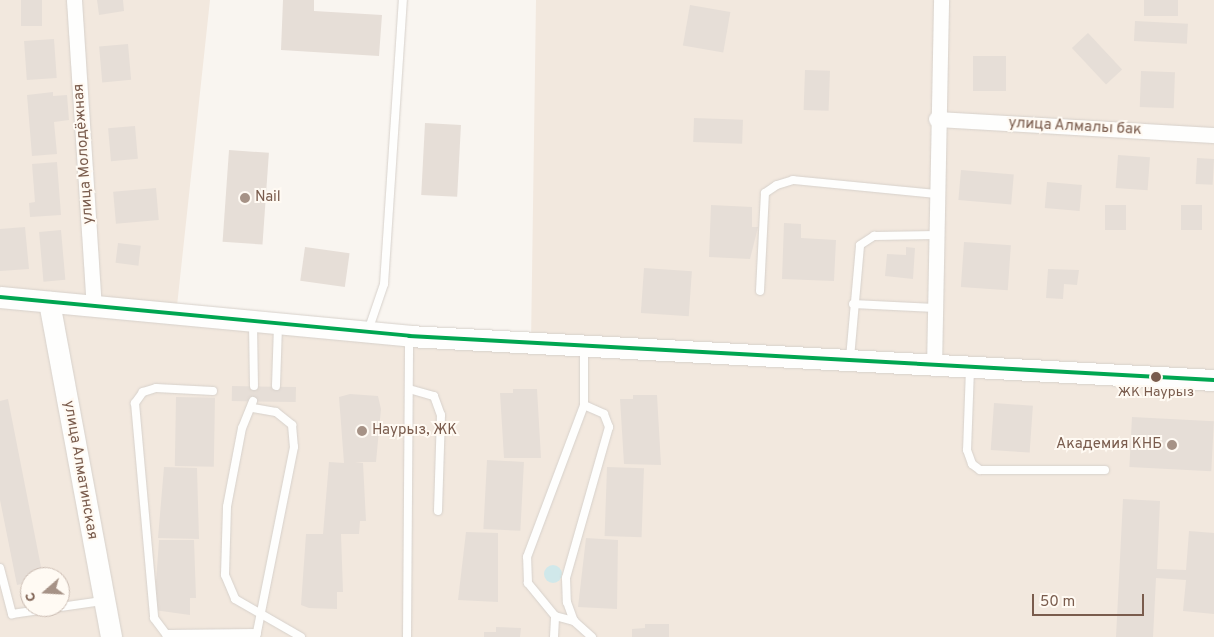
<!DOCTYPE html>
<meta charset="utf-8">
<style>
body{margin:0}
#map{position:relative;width:1214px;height:637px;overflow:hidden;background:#f9f5f0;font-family:Overpass,sans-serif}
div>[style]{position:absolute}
.residential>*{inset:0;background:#f2e8de}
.water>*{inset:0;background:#d0e8ea}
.round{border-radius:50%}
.building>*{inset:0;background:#e6ded7;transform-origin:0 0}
.roads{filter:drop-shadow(0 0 1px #d7d1cb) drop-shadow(0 0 1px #d7d1cb)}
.lane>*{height:8px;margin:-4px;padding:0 4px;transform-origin:4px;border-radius:4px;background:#fefefd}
.street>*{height:15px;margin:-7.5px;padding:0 7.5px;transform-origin:7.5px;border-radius:7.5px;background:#fefefd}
.secondary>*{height:21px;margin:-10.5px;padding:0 10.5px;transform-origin:10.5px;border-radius:10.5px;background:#fefefd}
.bus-1>*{height:4px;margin:-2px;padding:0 2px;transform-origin:2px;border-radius:2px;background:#00a651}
.dots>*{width:14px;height:14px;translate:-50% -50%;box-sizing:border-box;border:2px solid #fffaf3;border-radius:50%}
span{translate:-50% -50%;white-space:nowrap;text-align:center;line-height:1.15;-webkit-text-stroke:4px #fffaf3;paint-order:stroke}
.bus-label{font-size:14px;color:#7a5c4d}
.street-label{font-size:15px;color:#7a5c4d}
.poi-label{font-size:15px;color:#7a5c4d}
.left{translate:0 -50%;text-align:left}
.right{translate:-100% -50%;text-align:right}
.north{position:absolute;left:20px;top:567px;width:50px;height:50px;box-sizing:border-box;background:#fffaf3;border:1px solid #cabbb1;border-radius:50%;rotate:251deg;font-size:14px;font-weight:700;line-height:20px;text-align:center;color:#7a5c4d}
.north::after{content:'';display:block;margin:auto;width:18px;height:22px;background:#a69286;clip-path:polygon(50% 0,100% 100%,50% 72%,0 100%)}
.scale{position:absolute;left:1032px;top:594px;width:112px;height:22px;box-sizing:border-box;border:2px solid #7a5c4d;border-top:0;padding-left:6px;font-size:15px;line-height:18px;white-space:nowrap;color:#7a5c4d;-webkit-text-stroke:4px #fffaf3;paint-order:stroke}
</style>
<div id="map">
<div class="residential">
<div style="clip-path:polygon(evenodd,0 0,210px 0,177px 306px,531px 343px,536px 0,1214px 0,1214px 637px,0 637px,0 0,30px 577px,60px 577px,60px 607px,30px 607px,30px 577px)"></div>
</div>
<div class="water">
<div class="round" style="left:544px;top:565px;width:18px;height:18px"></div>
</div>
<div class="building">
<div style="left:21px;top:0;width:21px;height:26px"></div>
<div style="clip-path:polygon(97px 0,123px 0,124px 11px,99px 15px)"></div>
<div style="clip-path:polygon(283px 0,314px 0,314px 11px,382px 15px,379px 56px,281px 50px)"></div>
<div style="left:1144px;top:0;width:34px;height:16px"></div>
<div style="left:690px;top:5px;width:41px;height:41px;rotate:10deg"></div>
<div style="left:1135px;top:21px;width:53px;height:20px;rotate:3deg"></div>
<div style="left:1088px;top:33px;width:50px;height:22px;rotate:47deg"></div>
<div style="left:54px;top:39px;width:39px;height:30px;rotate:86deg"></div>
<div style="left:128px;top:44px;width:36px;height:29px;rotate:85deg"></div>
<div style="left:973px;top:56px;width:33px;height:35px"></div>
<div style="left:805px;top:70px;width:25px;height:40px;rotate:2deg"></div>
<div style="left:1141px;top:71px;width:34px;height:36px;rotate:2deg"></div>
<div style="clip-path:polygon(53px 92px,53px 96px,67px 95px,69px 120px,54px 122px,57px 154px,32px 156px,27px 95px)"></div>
<div style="left:694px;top:118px;width:49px;height:24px;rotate:2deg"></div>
<div style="left:425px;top:123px;width:36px;height:72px;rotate:3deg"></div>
<div style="left:135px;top:126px;width:33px;height:27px;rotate:85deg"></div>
<div style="left:229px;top:150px;width:40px;height:92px;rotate:4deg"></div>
<div style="left:1118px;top:155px;width:32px;height:33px;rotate:4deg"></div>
<div style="left:1197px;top:158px;width:17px;height:26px;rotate:3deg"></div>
<div style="clip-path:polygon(57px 162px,61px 215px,30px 217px,29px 203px,35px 202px,32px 164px)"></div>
<div style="left:961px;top:170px;width:53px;height:30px;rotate:5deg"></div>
<div style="left:1047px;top:182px;width:35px;height:26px;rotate:5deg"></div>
<div style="left:156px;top:188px;width:32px;height:43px;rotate:85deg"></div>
<div style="clip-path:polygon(711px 205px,752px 207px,752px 227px,758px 227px,750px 259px,709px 257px)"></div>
<div style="left:1105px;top:205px;width:21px;height:25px"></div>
<div style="left:1181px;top:205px;width:21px;height:25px"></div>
<div style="clip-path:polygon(784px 223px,801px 224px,801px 238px,836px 240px,834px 281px,782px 279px)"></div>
<div style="clip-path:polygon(25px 227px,29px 269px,0 271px,0 229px)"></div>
<div style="left:61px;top:230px;width:50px;height:22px;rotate:85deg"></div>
<div style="left:964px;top:242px;width:47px;height:45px;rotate:4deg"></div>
<div style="left:118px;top:243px;width:23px;height:20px;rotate:7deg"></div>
<div style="left:305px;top:247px;width:45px;height:34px;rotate:8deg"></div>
<div style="clip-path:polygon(906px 247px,915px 248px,913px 279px,885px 276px,887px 254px,906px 255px)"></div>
<div style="left:644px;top:268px;width:48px;height:45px;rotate:4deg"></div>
<div style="clip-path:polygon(1048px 269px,1079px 270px,1077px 285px,1064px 284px,1063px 299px,1046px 298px)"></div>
<div style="left:232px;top:386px;width:64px;height:15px;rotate:1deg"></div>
<div style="clip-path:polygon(513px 389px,537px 389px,541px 458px,504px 458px,500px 393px,513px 393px)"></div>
<div style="clip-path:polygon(350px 394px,378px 396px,381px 409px,376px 462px,355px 462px,363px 463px,366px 521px,360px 521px,359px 534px,341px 534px,343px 592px,337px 592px,337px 609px,309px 608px,301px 605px,306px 534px,323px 534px,329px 462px,344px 463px,339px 397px)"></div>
<div style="clip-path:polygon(633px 395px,657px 395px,661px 465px,624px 464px,620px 399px,633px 399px)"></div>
<div style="left:176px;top:397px;width:39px;height:69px;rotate:1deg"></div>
<div style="clip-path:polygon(8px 399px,43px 577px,30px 577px,30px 582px,17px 585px,0 500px,0 401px)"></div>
<div style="left:994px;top:403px;width:39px;height:47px;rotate:4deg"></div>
<div style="left:1132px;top:417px;width:82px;height:50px;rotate:3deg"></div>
<div style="left:487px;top:460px;width:37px;height:69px;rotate:3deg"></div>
<div style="clip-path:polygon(164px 467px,197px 468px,199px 539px,158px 538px)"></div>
<div style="left:607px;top:467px;width:37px;height:69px;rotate:2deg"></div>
<div style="clip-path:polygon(1123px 499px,1160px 501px,1157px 569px,1186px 570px,1189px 531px,1214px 533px,1214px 614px,1183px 611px,1186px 580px,1156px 578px,1153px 637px,1116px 637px)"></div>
<div style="clip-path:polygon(466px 532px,498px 533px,498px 602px,458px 600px)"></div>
<div style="clip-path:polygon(586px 538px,618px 540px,617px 609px,578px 607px)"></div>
<div style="clip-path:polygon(159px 540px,194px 540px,196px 598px,190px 598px,190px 615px,154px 610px)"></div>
<div style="clip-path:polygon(645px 624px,669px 624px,669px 637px,632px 637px,632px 629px,645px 628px)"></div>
<div style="clip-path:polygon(496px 627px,521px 628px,520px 637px,484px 637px,484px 632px,496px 632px)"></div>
</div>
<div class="roads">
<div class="lane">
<div style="left:760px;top:291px;width:98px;rotate:-87.1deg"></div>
<div style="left:765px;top:193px;width:14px;rotate:-34deg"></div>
<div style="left:777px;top:185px;width:17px;rotate:-17deg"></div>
<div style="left:793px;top:180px;width:145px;rotate:5.6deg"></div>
<div style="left:853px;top:304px;width:82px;rotate:2.8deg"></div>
<div style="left:253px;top:324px;width:62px;rotate:89.1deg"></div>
<div style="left:368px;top:331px;width:50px;rotate:-71.2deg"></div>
<div style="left:384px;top:284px;width:285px;rotate:-86.2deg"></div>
<div style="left:850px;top:358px;width:113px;rotate:-84.9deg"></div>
<div style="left:860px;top:245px;width:17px;rotate:-33deg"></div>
<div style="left:874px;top:236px;width:63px;rotate:-0.9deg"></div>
<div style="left:970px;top:369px;width:81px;rotate:92.1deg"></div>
<div style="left:967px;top:450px;width:15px;rotate:70deg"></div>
<div style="left:972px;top:464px;width:10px;rotate:37deg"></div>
<div style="left:980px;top:470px;width:125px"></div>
<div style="left:276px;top:386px;width:60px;rotate:-88.1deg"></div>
<div style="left:409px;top:389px;width:26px;rotate:16deg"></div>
<div style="left:434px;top:396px;width:20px;rotate:70deg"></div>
<div style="left:441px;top:415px;width:96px;rotate:91.8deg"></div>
<div style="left:213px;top:391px;width:57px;rotate:-177deg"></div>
<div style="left:156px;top:388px;width:14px;rotate:163deg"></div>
<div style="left:143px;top:392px;width:14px;rotate:126deg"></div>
<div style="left:135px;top:403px;width:216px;rotate:84.9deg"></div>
<div style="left:154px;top:618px;width:20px;rotate:53deg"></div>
<div style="left:166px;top:634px;width:91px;rotate:-0.6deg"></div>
<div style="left:253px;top:401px;width:29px;rotate:112deg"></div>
<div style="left:242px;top:428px;width:80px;rotate:100.8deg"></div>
<div style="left:227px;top:507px;width:68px;rotate:91.7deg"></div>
<div style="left:225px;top:575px;width:26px;rotate:67deg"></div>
<div style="left:235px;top:599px;width:76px;rotate:29.9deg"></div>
<div style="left:584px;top:405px;width:22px;rotate:24deg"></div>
<div style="left:604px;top:414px;width:14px;rotate:69deg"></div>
<div style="left:609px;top:427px;width:157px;rotate:105.9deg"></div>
<div style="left:566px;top:578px;width:24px;rotate:88deg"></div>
<div style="left:567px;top:602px;width:20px;rotate:70deg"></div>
<div style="left:574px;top:621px;width:24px;rotate:42deg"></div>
<div style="left:253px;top:408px;width:23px;rotate:10deg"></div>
<div style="left:276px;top:412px;width:21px;rotate:39deg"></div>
<div style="left:292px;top:425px;width:22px;rotate:85deg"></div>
<div style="left:294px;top:447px;width:194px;rotate:101.3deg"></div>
<div style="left:0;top:568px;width:48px;rotate:75.4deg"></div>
<div style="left:12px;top:614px;width:91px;rotate:-8.2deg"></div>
<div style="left:555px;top:616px;width:20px;rotate:15deg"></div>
<div style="left:407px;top:637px;width:300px;rotate:-89.6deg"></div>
<div style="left:554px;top:637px;width:21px;rotate:-87deg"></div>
<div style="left:555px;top:616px;width:43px;rotate:-129.3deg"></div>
<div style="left:528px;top:583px;width:26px;rotate:-92deg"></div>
<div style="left:527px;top:557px;width:162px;rotate:-69.4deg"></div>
<div style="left:584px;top:405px;width:58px;rotate:-90deg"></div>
</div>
<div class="street">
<div style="left:74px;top:0;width:308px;rotate:86.3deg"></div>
<div style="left:936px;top:119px;width:278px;rotate:3.3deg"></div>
<div style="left:934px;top:368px;width:368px;rotate:-88.9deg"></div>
</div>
<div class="secondary">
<div style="left:0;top:297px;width:411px;rotate:5.4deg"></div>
<div style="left:409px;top:336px;width:806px;rotate:3.13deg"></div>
<div style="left:49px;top:302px;width:341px;rotate:79.5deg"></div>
</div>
</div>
<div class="bus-1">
<div style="left:0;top:297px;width:411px;rotate:5.4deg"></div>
<div style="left:409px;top:336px;width:806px;rotate:3.13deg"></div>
</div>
<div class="dots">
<div style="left:245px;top:198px;background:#a69286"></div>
<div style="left:1156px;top:377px;background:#7a5c4d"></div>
<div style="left:362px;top:431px;background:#a69286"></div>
<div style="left:1172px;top:445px;background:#a69286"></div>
</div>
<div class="bus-label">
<span style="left:1156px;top:393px">ЖК Наурыз</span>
</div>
<div class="street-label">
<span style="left:1075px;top:127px;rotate:3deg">улица Алмалы бак</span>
<span style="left:84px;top:154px;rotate:-94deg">улица Молодёжная</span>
<span style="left:80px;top:470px;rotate:80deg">улица Алматинская</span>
</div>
<div class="poi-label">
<span class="left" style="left:255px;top:198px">Nail</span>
<span class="left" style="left:372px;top:431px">Наурыз, ЖК</span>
<span class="right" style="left:1162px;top:445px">Академия КНБ</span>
</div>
<div class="north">С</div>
<div class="scale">50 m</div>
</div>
